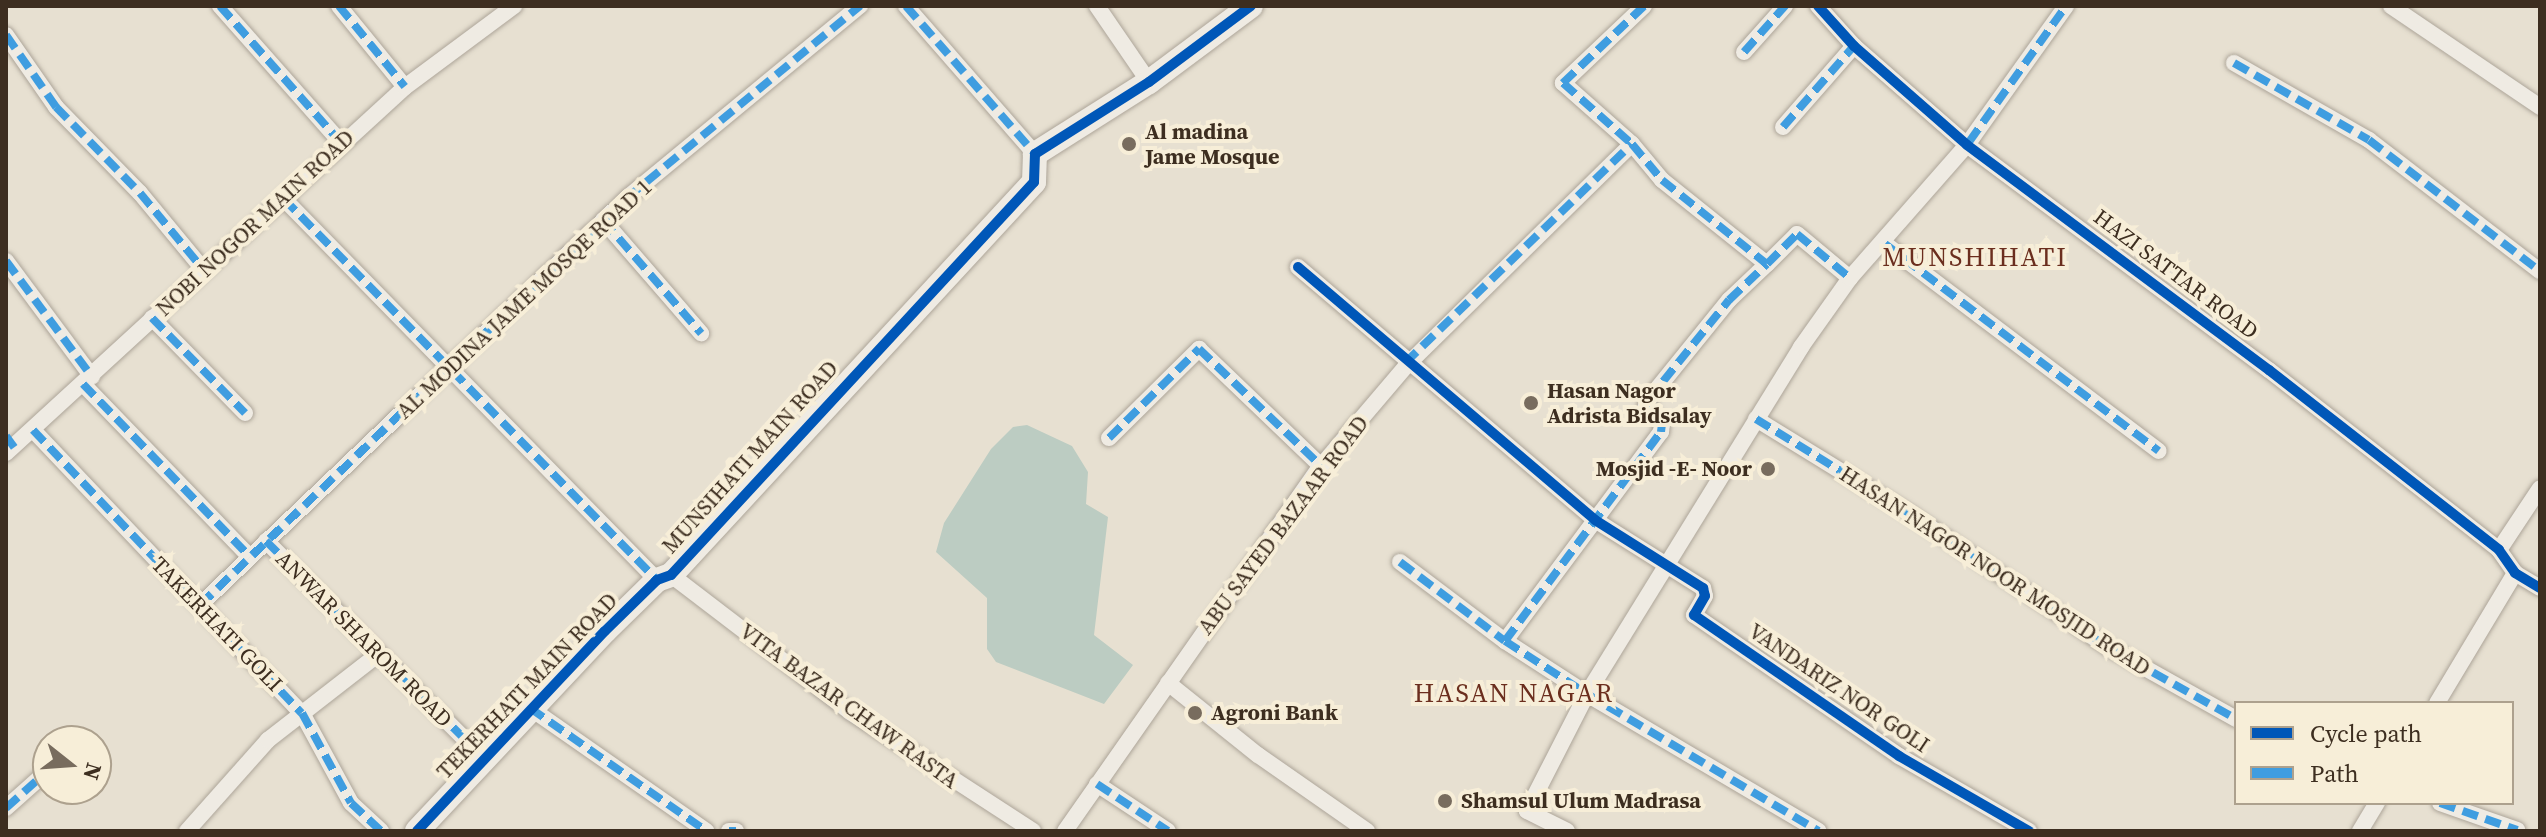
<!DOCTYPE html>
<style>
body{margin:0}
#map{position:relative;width:2546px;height:837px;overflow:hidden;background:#e7e0d1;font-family:"Source Serif 4",serif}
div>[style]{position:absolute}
.water>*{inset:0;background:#bcccc2}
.roads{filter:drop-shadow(0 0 2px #ada599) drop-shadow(0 0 2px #ada599)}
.street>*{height:16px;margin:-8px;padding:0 8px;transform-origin:8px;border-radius:8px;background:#efebe3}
.secondary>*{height:24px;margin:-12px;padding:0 12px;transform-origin:12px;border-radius:12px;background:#efebe3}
.quiet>*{height:8px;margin-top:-4px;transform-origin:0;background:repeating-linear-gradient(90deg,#3f9de0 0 16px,transparent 0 24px)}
.cycleway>*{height:10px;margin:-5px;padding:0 5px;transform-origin:5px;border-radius:5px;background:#0057b8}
.dots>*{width:22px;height:22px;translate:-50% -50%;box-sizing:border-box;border:4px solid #f7eed8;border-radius:50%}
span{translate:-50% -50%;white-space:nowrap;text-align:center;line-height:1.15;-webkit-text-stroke:8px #f7eed8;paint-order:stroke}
.poi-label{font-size:22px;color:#3d2e20;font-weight:700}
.left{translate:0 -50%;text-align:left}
.right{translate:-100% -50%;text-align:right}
.street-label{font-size:22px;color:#3d2e20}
.quarter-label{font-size:26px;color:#6b2e1e;letter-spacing:2px}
.frame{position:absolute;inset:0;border:8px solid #3d2e20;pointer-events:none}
.legend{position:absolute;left:2234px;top:701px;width:280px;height:104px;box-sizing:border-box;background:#f7eed8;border:2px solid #ada18e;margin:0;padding:10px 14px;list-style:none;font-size:24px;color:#3d2e20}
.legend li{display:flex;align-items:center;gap:16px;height:40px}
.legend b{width:40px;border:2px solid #ada18e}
.north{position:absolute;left:32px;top:725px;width:80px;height:80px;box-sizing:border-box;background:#f7eed8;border:2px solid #ada18e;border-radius:50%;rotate:107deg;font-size:22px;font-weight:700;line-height:32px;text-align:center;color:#3d2e20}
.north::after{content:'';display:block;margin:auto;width:28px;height:36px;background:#786c5e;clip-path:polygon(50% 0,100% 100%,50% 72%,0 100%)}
</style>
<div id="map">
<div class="water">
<div style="clip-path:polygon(1027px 425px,1072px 446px,1088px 472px,1086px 504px,1108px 517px,1094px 635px,1133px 665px,1104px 704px,996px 662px,987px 649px,987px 598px,936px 552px,944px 523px,991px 449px,1013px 427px)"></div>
</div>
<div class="roads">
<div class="street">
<div style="left:220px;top:6px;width:183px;rotate:48.5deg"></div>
<div style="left:339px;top:6px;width:104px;rotate:50.8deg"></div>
<div style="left:906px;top:6px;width:196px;rotate:48.9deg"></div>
<div style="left:1097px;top:6px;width:92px;rotate:55.6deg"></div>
<div style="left:1644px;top:6px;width:112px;rotate:136.5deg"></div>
<div style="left:1563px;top:83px;width:92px;rotate:41.5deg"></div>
<div style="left:1632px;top:144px;width:47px;rotate:50.2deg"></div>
<div style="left:1662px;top:180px;width:134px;rotate:38.7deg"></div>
<div style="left:1767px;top:264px;width:42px;rotate:-45deg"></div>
<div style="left:1797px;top:234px;width:69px;rotate:39.7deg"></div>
<div style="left:1818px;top:6px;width:54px;rotate:48deg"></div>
<div style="left:1854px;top:46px;width:150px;rotate:41.2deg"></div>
<div style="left:1967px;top:145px;width:377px;rotate:36.7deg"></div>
<div style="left:2269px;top:370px;width:292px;rotate:38deg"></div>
<div style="left:2499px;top:550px;width:28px;rotate:55deg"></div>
<div style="left:2515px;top:573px;width:29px;rotate:31deg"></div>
<div style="left:2391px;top:6px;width:180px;rotate:34.1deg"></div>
<div style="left:6px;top:35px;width:88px;rotate:55.2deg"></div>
<div style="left:56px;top:107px;width:120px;rotate:45.7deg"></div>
<div style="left:140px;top:193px;width:97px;rotate:50.4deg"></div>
<div style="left:1744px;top:52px;width:62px;rotate:-48.3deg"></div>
<div style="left:2234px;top:63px;width:155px;rotate:29.7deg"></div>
<div style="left:2369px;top:140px;width:215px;rotate:37.5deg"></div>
<div style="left:1783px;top:127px;width:108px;rotate:-48.8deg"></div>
<div style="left:1969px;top:142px;width:167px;rotate:-54.5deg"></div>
<div style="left:284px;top:199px;width:533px;rotate:45.61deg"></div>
<div style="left:603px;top:220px;width:150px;rotate:49.1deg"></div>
<div style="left:1885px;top:244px;width:343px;rotate:37.1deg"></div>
<div style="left:6px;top:261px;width:144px;rotate:53.4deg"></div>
<div style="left:1298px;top:267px;width:390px;rotate:40.4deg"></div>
<div style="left:1595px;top:520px;width:128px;rotate:32.2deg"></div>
<div style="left:1703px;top:588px;width:8px;rotate:76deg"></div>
<div style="left:1705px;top:596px;width:22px;rotate:120deg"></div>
<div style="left:1694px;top:615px;width:249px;rotate:34.5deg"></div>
<div style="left:1899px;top:756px;width:150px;rotate:30deg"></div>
<div style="left:152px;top:318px;width:133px;rotate:45.6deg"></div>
<div style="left:83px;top:384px;width:240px;rotate:46deg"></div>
<div style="left:1756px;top:419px;width:183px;rotate:31.6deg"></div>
<div style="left:1912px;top:515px;width:240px;rotate:34deg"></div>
<div style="left:2111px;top:649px;width:143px;rotate:29.2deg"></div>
<div style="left:33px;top:430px;width:390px;rotate:46.5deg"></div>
<div style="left:302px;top:713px;width:102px;rotate:61.4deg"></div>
<div style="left:351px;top:803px;width:41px;rotate:43deg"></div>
<div style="left:1109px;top:438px;width:127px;rotate:-44.7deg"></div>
<div style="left:1199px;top:349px;width:169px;rotate:43.8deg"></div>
<div style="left:6px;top:453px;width:541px;rotate:-42.53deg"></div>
<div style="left:405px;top:87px;width:136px;rotate:-36.6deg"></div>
<div style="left:266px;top:541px;width:276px;rotate:44.9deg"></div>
<div style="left:2499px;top:550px;width:74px;rotate:-56.5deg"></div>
<div style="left:1400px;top:562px;width:131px;rotate:37deg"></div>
<div style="left:1505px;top:641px;width:98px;rotate:32.9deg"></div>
<div style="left:1587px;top:694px;width:269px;rotate:30.6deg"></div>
<div style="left:671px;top:575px;width:225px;rotate:37.4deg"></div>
<div style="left:850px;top:712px;width:218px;rotate:33deg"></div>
<div style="left:200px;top:605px;width:591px;rotate:-43.63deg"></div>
<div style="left:628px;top:197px;width:301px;rotate:-39.5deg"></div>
<div style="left:1505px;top:641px;width:261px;rotate:-53.3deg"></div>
<div style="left:1661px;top:432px;width:8px;rotate:-83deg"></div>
<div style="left:1662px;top:424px;width:24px;rotate:-132deg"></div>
<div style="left:1646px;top:406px;width:6px;rotate:-72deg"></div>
<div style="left:1648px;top:400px;width:129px;rotate:-51deg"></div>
<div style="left:1729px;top:300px;width:52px;rotate:-43.5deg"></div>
<div style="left:1168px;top:683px;width:115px;rotate:38.7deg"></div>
<div style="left:1258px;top:755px;width:133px;rotate:34.9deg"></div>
<div style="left:2437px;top:703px;width:152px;rotate:-59deg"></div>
<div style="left:530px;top:708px;width:215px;rotate:34.9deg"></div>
<div style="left:1097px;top:784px;width:85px;rotate:33.5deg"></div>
<div style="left:2440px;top:803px;width:82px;rotate:19.3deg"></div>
<div style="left:6px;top:808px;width:51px;rotate:-41.8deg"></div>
<div style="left:187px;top:831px;width:122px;rotate:-48.3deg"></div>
<div style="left:268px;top:740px;width:138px;rotate:-37.9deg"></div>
<div style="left:729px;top:831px;width:7px"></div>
<div style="left:1065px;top:831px;width:446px;rotate:-55deg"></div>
<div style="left:1321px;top:466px;width:133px;rotate:-49.6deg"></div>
<div style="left:1407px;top:365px;width:315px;rotate:-44.5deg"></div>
<div style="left:1567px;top:831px;width:45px;rotate:-153.4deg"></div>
<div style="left:1527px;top:811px;width:131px;rotate:-62.9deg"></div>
<div style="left:1587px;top:694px;width:408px;rotate:-58.3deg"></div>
<div style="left:1801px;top:347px;width:85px;rotate:-54.6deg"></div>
<div style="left:1850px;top:278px;width:177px;rotate:-48.7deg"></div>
<div style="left:2360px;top:831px;width:33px;rotate:-59deg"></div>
</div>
<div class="secondary">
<div style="left:417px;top:831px;width:274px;rotate:-46.8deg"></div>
<div style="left:605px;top:631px;width:73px;rotate:-44.4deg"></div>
<div style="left:657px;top:580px;width:15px;rotate:-20deg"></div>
<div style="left:671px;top:575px;width:535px;rotate:-47.27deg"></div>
<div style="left:1034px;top:182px;width:28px;rotate:-88deg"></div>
<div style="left:1035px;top:154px;width:135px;rotate:-32.3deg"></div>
<div style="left:1149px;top:82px;width:127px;rotate:-36.7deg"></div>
</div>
</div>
<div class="quiet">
<div style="left:220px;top:6px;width:183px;rotate:48.5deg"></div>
<div style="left:339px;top:6px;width:104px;rotate:50.8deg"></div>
<div style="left:906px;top:6px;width:196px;rotate:48.9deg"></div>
<div style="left:1644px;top:6px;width:112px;rotate:136.5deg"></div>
<div style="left:1563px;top:83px;width:92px;rotate:41.5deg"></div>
<div style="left:1632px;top:144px;width:47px;rotate:50.2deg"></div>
<div style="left:1662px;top:180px;width:134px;rotate:38.7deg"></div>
<div style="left:1767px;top:264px;width:42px;rotate:-45deg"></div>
<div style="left:1797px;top:234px;width:69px;rotate:39.7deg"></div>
<div style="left:6px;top:35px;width:88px;rotate:55.2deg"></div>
<div style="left:56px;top:107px;width:120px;rotate:45.7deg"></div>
<div style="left:140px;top:193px;width:97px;rotate:50.4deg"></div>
<div style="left:1744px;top:52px;width:62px;rotate:-48.3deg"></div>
<div style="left:2234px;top:63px;width:155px;rotate:29.7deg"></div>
<div style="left:2369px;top:140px;width:215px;rotate:37.5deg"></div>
<div style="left:1783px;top:127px;width:108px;rotate:-48.8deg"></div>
<div style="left:1969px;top:142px;width:167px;rotate:-54.5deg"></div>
<div style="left:284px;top:199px;width:533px;rotate:45.61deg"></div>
<div style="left:603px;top:220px;width:150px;rotate:49.1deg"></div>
<div style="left:1885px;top:244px;width:343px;rotate:37.1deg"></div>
<div style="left:6px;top:261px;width:144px;rotate:53.4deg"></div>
<div style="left:152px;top:318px;width:133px;rotate:45.6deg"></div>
<div style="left:1405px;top:363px;width:315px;rotate:-44deg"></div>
<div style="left:83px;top:384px;width:240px;rotate:46deg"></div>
<div style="left:1756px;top:419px;width:183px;rotate:31.6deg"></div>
<div style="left:1912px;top:515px;width:240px;rotate:34deg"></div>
<div style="left:2111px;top:649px;width:143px;rotate:29.2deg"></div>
<div style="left:33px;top:430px;width:390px;rotate:46.5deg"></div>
<div style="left:302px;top:713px;width:102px;rotate:61.4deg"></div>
<div style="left:351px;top:803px;width:41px;rotate:43deg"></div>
<div style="left:6px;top:436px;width:14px;rotate:54deg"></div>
<div style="left:1109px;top:438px;width:127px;rotate:-44.7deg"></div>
<div style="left:1199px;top:349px;width:169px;rotate:43.8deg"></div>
<div style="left:266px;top:541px;width:276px;rotate:44.9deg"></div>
<div style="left:1400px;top:562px;width:131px;rotate:37deg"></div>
<div style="left:1505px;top:641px;width:98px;rotate:32.9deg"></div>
<div style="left:1587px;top:694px;width:269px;rotate:30.6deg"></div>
<div style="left:200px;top:605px;width:591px;rotate:-43.63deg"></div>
<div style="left:628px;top:197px;width:301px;rotate:-39.5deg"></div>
<div style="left:1505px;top:641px;width:261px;rotate:-53.3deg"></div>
<div style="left:1661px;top:432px;width:8px;rotate:-83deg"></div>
<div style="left:1662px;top:424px;width:24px;rotate:-132deg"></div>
<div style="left:1646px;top:406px;width:6px;rotate:-72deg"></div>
<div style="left:1648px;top:400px;width:129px;rotate:-51deg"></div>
<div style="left:1729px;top:300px;width:52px;rotate:-43.5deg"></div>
<div style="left:530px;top:708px;width:215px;rotate:34.9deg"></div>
<div style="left:1097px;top:784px;width:85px;rotate:33.5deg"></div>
<div style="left:2440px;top:803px;width:82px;rotate:19.3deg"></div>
<div style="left:6px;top:808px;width:51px;rotate:-41.8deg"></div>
<div style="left:729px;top:831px;width:7px"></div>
</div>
<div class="cycleway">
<div style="left:1818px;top:6px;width:54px;rotate:48deg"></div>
<div style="left:1854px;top:46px;width:150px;rotate:41.2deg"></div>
<div style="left:1967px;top:145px;width:377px;rotate:36.7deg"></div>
<div style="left:2269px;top:370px;width:292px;rotate:38deg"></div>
<div style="left:2499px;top:550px;width:28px;rotate:55deg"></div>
<div style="left:2515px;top:573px;width:29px;rotate:31deg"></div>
<div style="left:1298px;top:267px;width:390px;rotate:40.4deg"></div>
<div style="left:1595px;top:520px;width:128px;rotate:32.2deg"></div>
<div style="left:1703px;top:588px;width:8px;rotate:76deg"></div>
<div style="left:1705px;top:596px;width:22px;rotate:120deg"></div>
<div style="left:1694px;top:615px;width:249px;rotate:34.5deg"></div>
<div style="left:1899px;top:756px;width:150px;rotate:30deg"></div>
<div style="left:417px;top:831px;width:274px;rotate:-46.8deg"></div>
<div style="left:605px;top:631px;width:73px;rotate:-44.4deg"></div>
<div style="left:657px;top:580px;width:15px;rotate:-20deg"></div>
<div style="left:671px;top:575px;width:535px;rotate:-47.27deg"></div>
<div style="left:1034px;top:182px;width:28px;rotate:-88deg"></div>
<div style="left:1035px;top:154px;width:135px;rotate:-32.3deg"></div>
<div style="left:1149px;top:82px;width:127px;rotate:-36.7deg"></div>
</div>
<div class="dots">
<div style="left:1129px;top:144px;background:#786c5e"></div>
<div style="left:1531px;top:403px;background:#786c5e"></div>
<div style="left:1768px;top:469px;background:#786c5e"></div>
<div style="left:1195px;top:713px;background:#786c5e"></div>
<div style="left:1445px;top:801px;background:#786c5e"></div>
</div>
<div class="poi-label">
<span class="left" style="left:1145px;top:144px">Al madina<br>Jame Mosque</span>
<span class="left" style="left:1547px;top:403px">Hasan Nagor<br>Adrista Bidsalay</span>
<span class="right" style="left:1752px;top:469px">Mosjid -E- Noor</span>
<span class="left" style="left:1211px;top:713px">Agroni Bank</span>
<span class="left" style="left:1461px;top:801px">Shamsul Ulum Madrasa</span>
</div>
<div class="street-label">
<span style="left:255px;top:223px;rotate:-43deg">NOBI NOGOR MAIN ROAD</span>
<span style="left:2176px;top:274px;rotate:37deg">HAZI SATTAR ROAD</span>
<span style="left:524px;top:299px;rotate:-43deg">AL MODINA JAME MOSQE ROAD 1</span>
<span style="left:750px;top:457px;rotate:-48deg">MUNSIHATI MAIN ROAD</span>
<span style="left:1283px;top:525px;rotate:-53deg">ABU SAYED BAZAAR ROAD</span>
<span style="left:1995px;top:571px;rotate:33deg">HASAN NAGOR NOOR MOSJID ROAD</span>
<span style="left:217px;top:624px;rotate:46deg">TAKERHATI GOLI</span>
<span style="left:364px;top:639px;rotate:45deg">ANWAR SHAROM ROAD</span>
<span style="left:527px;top:686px;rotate:-46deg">TEKERHATI MAIN ROAD</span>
<span style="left:1839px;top:688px;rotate:34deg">VANDARIZ NOR GOLI</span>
<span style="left:849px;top:706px;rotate:36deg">VITA BAZAR CHAW RASTA</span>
</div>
<div class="quarter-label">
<span style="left:1975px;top:258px">MUNSHIHATI</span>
<span style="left:1514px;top:694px">HASAN NAGAR</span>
</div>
<div class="frame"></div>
<ul class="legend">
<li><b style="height:10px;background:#0057b8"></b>Cycle path</li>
<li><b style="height:10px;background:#3f9de0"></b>Path</li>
</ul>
<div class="north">N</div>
</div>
